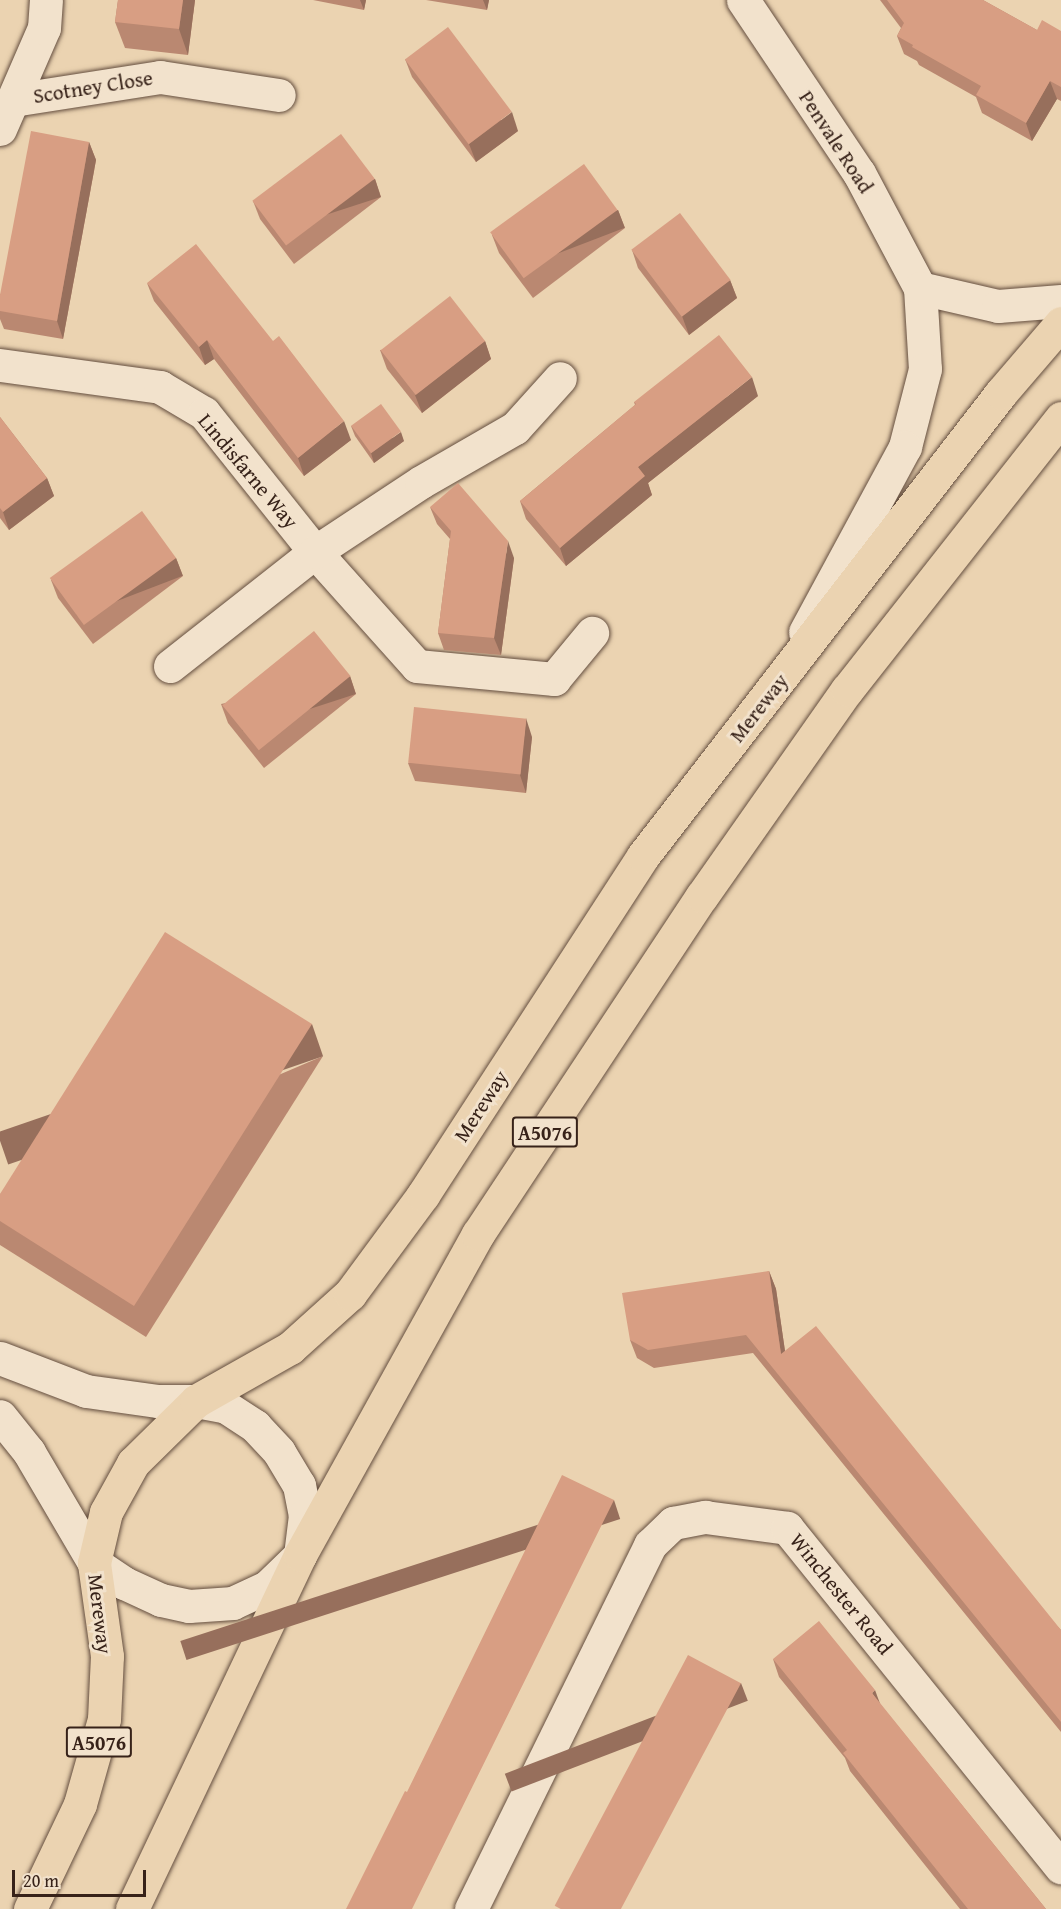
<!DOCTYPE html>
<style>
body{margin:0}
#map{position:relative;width:1061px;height:1909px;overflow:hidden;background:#ebd3b1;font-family:"Gentium Book Plus",serif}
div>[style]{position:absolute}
.roads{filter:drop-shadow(0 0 2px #644e3f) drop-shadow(0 0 2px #644e3f)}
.minor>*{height:33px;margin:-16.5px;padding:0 16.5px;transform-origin:16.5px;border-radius:16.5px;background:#f2e2cc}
.highway>*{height:33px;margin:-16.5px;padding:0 16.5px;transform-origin:16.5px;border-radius:16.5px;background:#ebd3b1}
.wall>*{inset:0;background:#ba8871}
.shaded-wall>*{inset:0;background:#976f5c;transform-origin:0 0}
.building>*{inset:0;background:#d89e83;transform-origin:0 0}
span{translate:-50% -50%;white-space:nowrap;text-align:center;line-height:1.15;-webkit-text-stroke:6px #f2e2cc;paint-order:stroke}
.shield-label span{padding:2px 4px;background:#f2e2cc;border:2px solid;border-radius:4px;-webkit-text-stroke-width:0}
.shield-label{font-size:20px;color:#372219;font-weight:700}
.street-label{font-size:21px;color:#372219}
.scale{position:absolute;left:12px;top:1870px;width:134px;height:27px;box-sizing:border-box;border:3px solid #372219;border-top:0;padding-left:8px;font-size:18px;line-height:21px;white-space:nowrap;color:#372219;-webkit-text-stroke:4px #f2e2cc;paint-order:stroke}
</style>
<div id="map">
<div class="roads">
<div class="minor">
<div style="left:743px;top:0;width:208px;rotate:56.2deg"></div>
<div style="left:859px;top:173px;width:130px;rotate:62.1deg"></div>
<div style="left:920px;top:288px;width:81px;rotate:86.5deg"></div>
<div style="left:925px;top:369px;width:81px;rotate:104.4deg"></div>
<div style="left:905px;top:447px;width:210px;rotate:118.4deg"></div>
<div style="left:13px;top:100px;width:149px;rotate:-8.9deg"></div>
<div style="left:160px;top:77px;width:120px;rotate:8.6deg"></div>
<div style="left:0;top:129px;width:110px;rotate:-66.5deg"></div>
<div style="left:44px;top:28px;width:28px;rotate:-86deg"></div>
<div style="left:920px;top:288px;width:80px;rotate:13deg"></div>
<div style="left:998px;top:306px;width:63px;rotate:-4.5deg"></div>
<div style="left:0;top:365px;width:162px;rotate:7.8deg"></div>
<div style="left:160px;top:387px;width:51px;rotate:30.6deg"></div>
<div style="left:204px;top:413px;width:178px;rotate:51.4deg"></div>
<div style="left:315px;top:552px;width:153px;rotate:48.2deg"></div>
<div style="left:417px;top:666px;width:138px;rotate:5.4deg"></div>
<div style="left:554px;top:679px;width:60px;rotate:-50.4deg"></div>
<div style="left:170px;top:666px;width:184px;rotate:-38.2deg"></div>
<div style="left:315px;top:552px;width:127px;rotate:-33.4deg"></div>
<div style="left:421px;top:482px;width:108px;rotate:-29.9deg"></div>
<div style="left:515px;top:428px;width:67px;rotate:-48deg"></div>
<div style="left:0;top:1358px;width:92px;rotate:21deg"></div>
<div style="left:86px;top:1391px;width:73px;rotate:7.9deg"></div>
<div style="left:158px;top:1401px;width:38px"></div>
<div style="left:196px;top:1401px;width:31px;rotate:11deg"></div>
<div style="left:226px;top:1407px;width:35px;rotate:33deg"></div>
<div style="left:255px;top:1426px;width:35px;rotate:47deg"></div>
<div style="left:279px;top:1452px;width:39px;rotate:59deg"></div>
<div style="left:299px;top:1485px;width:31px;rotate:79deg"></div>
<div style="left:305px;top:1515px;width:40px;rotate:97.1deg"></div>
<div style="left:300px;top:1555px;width:46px;rotate:135.9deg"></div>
<div style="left:267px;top:1587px;width:38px;rotate:155deg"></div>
<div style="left:233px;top:1603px;width:44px;rotate:176.1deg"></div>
<div style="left:189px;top:1606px;width:29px;rotate:-168deg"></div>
<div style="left:161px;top:1600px;width:41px;rotate:-155.3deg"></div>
<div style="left:124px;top:1583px;width:36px;rotate:-146deg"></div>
<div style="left:94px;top:1563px;width:129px;rotate:-120.4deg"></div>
<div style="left:29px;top:1452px;width:46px;rotate:-128.9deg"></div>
<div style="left:471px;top:1909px;width:406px;rotate:-63.8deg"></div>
<div style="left:650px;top:1545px;width:32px;rotate:-44deg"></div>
<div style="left:673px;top:1523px;width:33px;rotate:-11deg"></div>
<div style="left:705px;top:1517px;width:83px;rotate:7.6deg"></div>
<div style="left:787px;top:1528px;width:436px;rotate:51.1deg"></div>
</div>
<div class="highway">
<div style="left:30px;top:1909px;width:116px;rotate:-64.5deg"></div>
<div style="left:80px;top:1804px;width:88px;rotate:-74.2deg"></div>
<div style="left:104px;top:1719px;width:63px;rotate:-87.3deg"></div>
<div style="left:107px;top:1656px;width:94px;rotate:-98deg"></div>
<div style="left:94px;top:1563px;width:52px;rotate:-76.8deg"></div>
<div style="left:106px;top:1512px;width:56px;rotate:-61.1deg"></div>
<div style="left:133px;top:1463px;width:88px;rotate:-44.5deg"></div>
<div style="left:196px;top:1401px;width:108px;rotate:-29.4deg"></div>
<div style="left:290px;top:1348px;width:81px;rotate:-42deg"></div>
<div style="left:350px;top:1294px;width:123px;rotate:-53.6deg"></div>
<div style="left:423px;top:1195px;width:404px;rotate:-57deg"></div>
<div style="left:643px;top:856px;width:585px;rotate:-52.29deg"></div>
<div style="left:1001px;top:393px;width:92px;rotate:-49.4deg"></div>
<div style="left:132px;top:1909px;width:392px;rotate:-64.6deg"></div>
<div style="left:300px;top:1555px;width:367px;rotate:-61deg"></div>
<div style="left:478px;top:1234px;width:405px;rotate:-56.5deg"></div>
<div style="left:702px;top:896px;width:252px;rotate:-54.9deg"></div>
<div style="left:847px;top:690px;width:346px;rotate:-51.8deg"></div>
</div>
</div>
<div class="wall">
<div style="clip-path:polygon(118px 0,195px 0,188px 55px,125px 48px,115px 22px)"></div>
<div style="clip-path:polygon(313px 0,366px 0,364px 10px)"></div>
<div style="clip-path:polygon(426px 0,489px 0,487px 10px)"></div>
<div style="clip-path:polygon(880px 0,983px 0,1037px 30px,1061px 31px,1061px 101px,1057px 99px,1032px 141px,982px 113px,976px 97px,919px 65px,917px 61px,904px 54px,897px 36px,901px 28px)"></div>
<div style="clip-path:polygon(405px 59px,518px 131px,476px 162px,412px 77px)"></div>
<div style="clip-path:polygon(89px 142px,96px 160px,63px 339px,4px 329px,0 319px,0 295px)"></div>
<div style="clip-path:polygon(375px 179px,381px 197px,294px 264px,260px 219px,253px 201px)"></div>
<div style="clip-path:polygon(618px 210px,625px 228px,533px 298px,499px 253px,492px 235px)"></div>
<div style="clip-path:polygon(632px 250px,730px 280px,737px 298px,689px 335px,638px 268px)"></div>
<div style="clip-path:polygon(147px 283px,351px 440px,304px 476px,214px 359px,205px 365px,154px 301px)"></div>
<div style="clip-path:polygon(485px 341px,491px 359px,422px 413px,387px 369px,380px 350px)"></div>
<div style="clip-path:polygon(758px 396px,648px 483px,652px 495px,566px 566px,526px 519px,520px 501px,635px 405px,634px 402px)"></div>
<div style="clip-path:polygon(0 417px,47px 478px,54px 496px,9px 530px,0 518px)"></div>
<div style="clip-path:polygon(351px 426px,404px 441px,374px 463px,355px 436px)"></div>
<div style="clip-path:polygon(430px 507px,514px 558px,501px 655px,444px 650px,438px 633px,450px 539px,437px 524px)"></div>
<div style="clip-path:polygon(176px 558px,183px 576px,93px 644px,58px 598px,51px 580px)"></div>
<div style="clip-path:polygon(350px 676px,356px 694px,264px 768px,228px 723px,221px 704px)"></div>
<div style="clip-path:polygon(532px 737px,526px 793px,415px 781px,408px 763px)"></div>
<div style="clip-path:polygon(323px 1056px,146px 1337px,0 1245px,0 1194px)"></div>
<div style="clip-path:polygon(769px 1271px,776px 1289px,785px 1351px,1061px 1630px,1061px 1732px,753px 1353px,654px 1368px,637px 1358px,630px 1340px)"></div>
<div style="clip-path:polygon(773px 1659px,880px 1704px,1046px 1909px,960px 1909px,850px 1771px,845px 1758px,779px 1677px)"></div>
</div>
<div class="shaded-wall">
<div style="clip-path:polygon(183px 0,195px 0,188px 55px,179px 29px)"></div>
<div style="clip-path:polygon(360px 0,366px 0,364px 10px)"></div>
<div style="clip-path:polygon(483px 0,489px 0,487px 10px)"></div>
<div style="clip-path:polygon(1050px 81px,1057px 99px,1032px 141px,1026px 123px)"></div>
<div style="clip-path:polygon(512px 112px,518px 131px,476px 162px,469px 144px)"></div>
<div style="clip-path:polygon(89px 142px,96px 160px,63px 339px,57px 321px)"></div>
<div style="left:375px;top:179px;width:19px;height:111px;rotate:72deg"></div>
<div style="left:618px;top:210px;width:19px;height:115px;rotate:69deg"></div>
<div style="clip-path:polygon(730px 280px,737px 298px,689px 335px,682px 316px)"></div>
<div style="clip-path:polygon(207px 340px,214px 359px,205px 365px,199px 347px)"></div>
<div style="clip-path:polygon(485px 341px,491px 359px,422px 413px,415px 395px)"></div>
<div style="clip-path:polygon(752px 377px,758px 396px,648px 483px,652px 495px,566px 566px,560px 548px,638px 467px)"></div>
<div style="clip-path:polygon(344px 421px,351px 440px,304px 476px,298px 458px)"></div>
<div style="clip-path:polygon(401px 432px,404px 441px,374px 463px,371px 453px)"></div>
<div style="clip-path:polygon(47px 478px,54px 496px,9px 530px,3px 512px)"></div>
<div style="clip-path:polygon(508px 541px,514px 558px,501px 655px,494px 638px)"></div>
<div style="left:176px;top:558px;width:19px;height:113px;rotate:69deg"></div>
<div style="left:350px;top:676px;width:19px;height:119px;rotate:72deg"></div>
<div style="clip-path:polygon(526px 718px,532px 737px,526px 793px,520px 775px)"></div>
<div style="left:312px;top:1024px;width:34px;height:333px;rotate:71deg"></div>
<div style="clip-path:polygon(769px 1271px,776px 1289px,788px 1372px,781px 1354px)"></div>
<div style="left:614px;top:1500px;width:20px;height:456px;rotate:72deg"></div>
<div style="left:741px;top:1683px;width:19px;height:253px;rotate:69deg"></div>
<div style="clip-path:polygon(875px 1690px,882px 1709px,872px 1693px)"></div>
</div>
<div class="building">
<div style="clip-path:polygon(118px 0,183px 0,179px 29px,115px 22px)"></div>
<div style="clip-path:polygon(887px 0,983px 0,1037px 30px,1042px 20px,1061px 31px,1061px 87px,1050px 81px,1026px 123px,976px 95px,981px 86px,912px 47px,913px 45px,897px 36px,904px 23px)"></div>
<div style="left:448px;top:27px;width:106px;height:54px;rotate:53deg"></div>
<div style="clip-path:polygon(31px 131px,89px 142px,57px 321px,0 311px,0 295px)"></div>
<div style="left:341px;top:134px;width:56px;height:111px;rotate:53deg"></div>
<div style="left:584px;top:164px;width:57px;height:116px;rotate:54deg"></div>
<div style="left:680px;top:213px;width:84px;height:61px;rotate:53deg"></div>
<div style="clip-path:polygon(196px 244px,273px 341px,279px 336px,344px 421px,298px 458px,207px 340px,199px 347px,147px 283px)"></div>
<div style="left:450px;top:296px;width:57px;height:88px;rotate:52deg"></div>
<div style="clip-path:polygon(719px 335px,752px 377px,638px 467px,645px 476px,560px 548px,520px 501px,636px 404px,634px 402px)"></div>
<div style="left:381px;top:404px;width:34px;height:37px;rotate:54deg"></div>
<div style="clip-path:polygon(0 417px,47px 478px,3px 512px,0 508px)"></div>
<div style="clip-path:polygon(458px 483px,508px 541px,494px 638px,438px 633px,451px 531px,430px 507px)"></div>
<div style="left:142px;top:511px;width:58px;height:114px;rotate:54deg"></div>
<div style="left:314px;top:631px;width:58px;height:118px;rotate:51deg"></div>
<div style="left:414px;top:707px;width:113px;height:56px;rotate:6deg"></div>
<div style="clip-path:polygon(165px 932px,312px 1024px,134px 1306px,0 1221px,0 1194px)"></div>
<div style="clip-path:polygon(769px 1271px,781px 1354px,816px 1326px,1061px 1630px,1061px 1722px,746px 1335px,648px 1350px,630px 1340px,622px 1293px)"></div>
<div style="clip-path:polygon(562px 1475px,614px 1500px,412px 1909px,346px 1909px,405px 1791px,407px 1792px)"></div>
<div style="clip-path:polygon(819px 1621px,875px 1690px,872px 1693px,1046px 1909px,968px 1909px,843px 1753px,847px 1750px,773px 1659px)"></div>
<div style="left:688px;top:1655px;width:60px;height:284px;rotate:28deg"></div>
</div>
<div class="shield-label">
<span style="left:545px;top:1132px">A5076</span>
<span style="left:99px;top:1742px">A5076</span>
</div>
<div class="street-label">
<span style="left:93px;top:87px;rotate:-9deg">Scotney Close</span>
<span style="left:836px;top:142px;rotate:57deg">Penvale Road</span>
<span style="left:248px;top:471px;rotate:50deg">Lindisfarne Way</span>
<span style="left:759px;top:708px;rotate:-52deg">Mereway</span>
<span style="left:481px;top:1106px;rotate:-57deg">Mereway</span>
<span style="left:841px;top:1594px;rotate:51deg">Winchester Road</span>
<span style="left:100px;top:1614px;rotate:83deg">Mereway</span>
</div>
<div class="scale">20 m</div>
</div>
